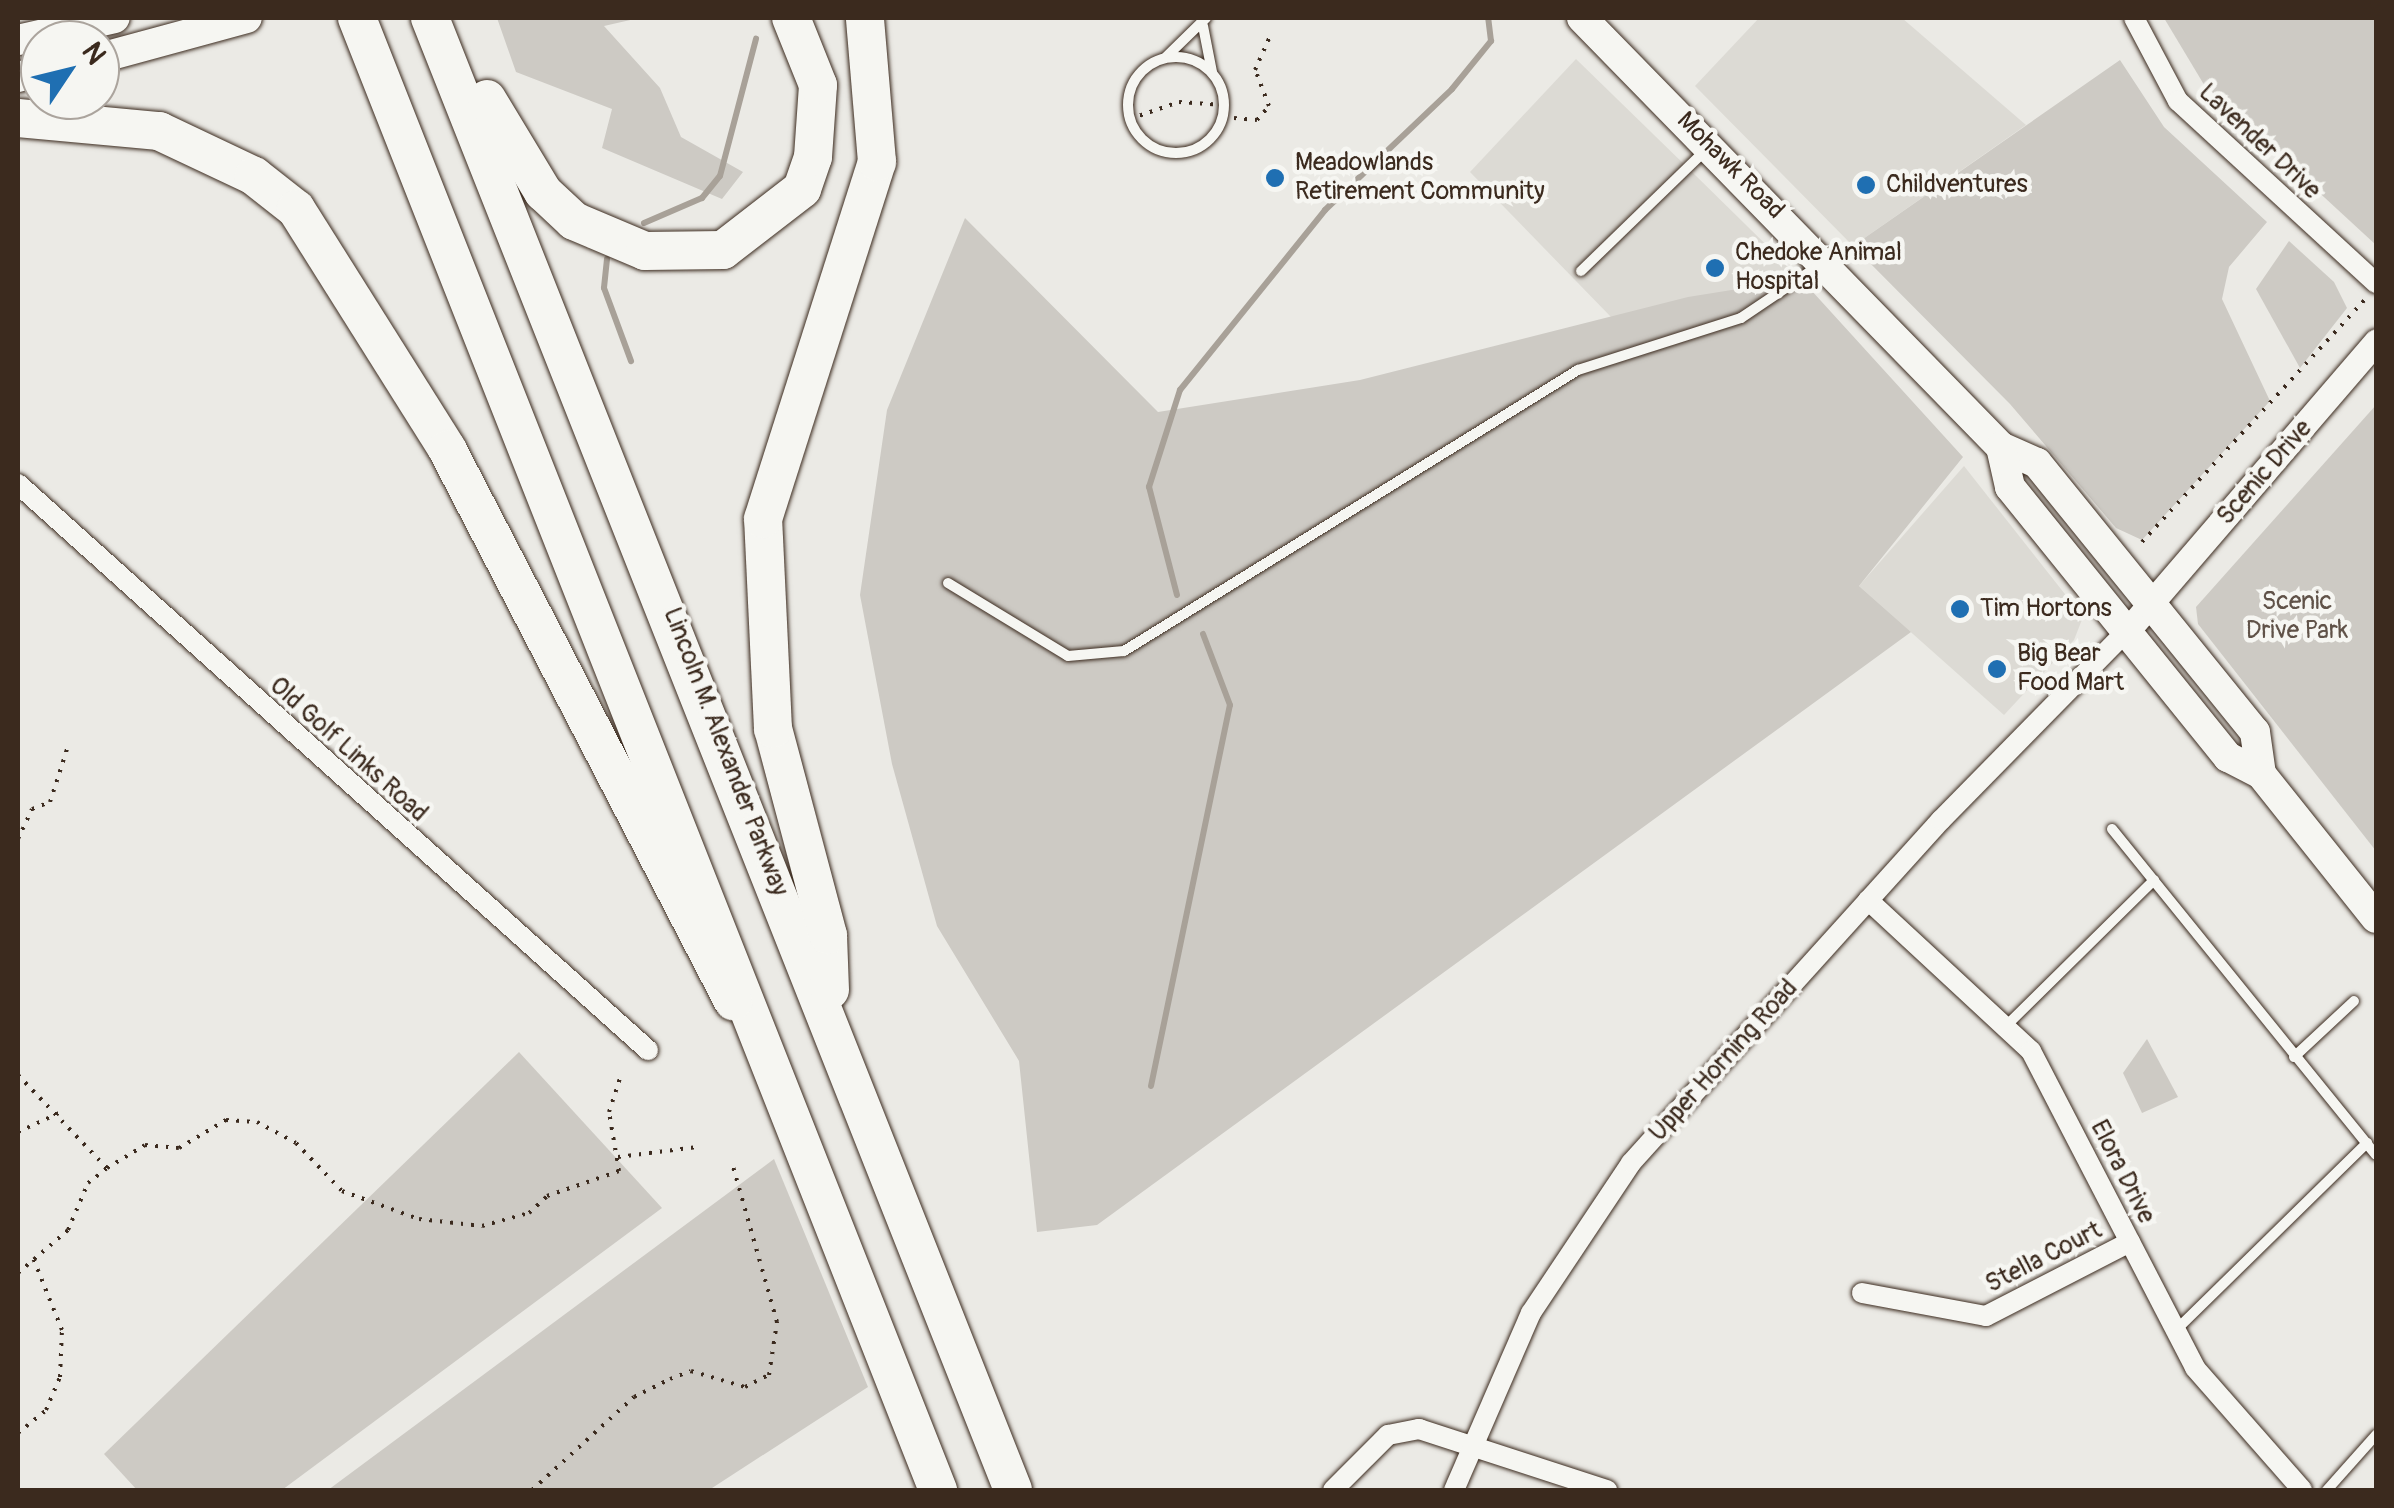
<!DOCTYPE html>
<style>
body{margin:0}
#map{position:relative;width:2394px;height:1508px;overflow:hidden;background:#ebeae5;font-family:Pangolin,sans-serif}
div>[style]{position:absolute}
.built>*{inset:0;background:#dcdad4}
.green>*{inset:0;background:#cdcac4}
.stream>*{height:6px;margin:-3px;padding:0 3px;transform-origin:3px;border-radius:3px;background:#a8a198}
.path>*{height:4px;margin-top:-2px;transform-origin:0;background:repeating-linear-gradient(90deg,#3b2a1e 0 2.5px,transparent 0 10.5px)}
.roads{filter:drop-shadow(0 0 2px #3b2a1e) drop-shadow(0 0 2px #3b2a1e)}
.service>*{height:10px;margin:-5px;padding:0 5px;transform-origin:5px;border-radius:5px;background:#f6f6f2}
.service>.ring{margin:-5px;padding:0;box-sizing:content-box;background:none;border:10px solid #f6f6f2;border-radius:50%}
.minor>*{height:20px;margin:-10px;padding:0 10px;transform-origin:10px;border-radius:10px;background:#f6f6f2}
.tertiary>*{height:25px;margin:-12.5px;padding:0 12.5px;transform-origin:12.5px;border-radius:12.5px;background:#f6f6f2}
.secondary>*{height:30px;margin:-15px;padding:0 15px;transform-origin:15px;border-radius:15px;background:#f6f6f2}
.motorway>*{height:38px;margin:-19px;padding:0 19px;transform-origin:19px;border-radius:19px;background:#f6f6f2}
.dots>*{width:28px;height:28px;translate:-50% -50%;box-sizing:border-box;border:5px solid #f6f6f2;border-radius:50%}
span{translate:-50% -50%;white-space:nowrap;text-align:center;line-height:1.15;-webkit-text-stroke:9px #f6f6f2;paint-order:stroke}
.street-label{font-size:25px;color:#3b2a1e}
.poi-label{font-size:25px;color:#3b2a1e}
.left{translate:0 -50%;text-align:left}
.park-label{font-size:25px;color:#605248}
.frame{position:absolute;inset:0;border:20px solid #3b2a1e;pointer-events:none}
.north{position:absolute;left:20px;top:20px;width:100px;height:100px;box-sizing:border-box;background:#f6f6f2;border:2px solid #aba49d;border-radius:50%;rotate:55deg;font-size:28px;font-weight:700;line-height:40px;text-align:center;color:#3b2a1e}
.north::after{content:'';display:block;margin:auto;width:35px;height:45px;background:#1f6fb2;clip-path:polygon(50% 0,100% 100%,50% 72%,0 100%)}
</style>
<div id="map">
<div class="built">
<div style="clip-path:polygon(1759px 18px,1902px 18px,2026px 125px,1853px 246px,1695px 86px)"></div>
<div style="clip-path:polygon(1576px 59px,1690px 170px,1801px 279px,1611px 317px,1470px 172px)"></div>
<div style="clip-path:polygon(1964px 466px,2083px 617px,2074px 640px,2004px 715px,1859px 586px)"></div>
</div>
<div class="green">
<div style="clip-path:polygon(497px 18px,639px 18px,604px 26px,660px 88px,681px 137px,743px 172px,722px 199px,602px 148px,612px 109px,516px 72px)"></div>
<div style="clip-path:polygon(2164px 18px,2376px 18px,2376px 245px,2206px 88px)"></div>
<div style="clip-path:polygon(2120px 60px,2164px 127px,2267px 222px,2229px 267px,2222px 299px,2270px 401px,2142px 540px,2116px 528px,2010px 404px,1853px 246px)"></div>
<div style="clip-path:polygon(965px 218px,1158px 412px,1360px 380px,1688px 297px,1801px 279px,1963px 457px,1859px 586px,1911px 632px,1097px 1225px,1037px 1232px,1019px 1061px,937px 926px,892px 764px,860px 595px,887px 410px)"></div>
<div style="clip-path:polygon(2289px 241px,2334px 282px,2347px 308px,2300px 368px,2256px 289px)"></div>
<div style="clip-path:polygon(2376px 405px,2376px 851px,2198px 624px,2196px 607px)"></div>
<div style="clip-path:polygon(2147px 1039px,2178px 1097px,2142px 1113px,2123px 1073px)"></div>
<div style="clip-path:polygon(519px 1052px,662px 1208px,282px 1490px,137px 1490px,104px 1454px)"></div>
<div style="clip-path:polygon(774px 1159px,868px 1387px,709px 1490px,328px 1490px)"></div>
</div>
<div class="stream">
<div style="left:644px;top:223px;width:63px;rotate:-23.3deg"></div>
<div style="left:702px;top:198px;width:28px;rotate:-51deg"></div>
<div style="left:720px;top:176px;width:142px;rotate:-75.3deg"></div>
<div style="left:607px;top:259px;width:29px;rotate:96deg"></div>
<div style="left:604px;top:288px;width:78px;rotate:69.7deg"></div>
<div style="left:1177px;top:595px;width:112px;rotate:-104.5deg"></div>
<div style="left:1149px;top:487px;width:102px;rotate:-72.3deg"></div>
<div style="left:1180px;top:390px;width:231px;rotate:-51.1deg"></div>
<div style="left:1325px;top:210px;width:175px;rotate:-43.6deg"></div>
<div style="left:1452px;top:89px;width:62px;rotate:-50.9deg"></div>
<div style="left:1491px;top:41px;width:23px;rotate:-97deg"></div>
<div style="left:1151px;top:1086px;width:389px;rotate:-78.3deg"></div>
<div style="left:1230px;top:705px;width:76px;rotate:-110.8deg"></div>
</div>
<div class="path">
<div style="left:1234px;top:118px;width:23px;rotate:5deg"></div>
<div style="left:1257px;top:120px;width:18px;rotate:-49deg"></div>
<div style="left:1269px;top:106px;width:39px;rotate:-111deg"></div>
<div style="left:1255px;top:70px;width:39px;rotate:-66deg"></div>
<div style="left:1130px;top:119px;width:52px;rotate:-19.1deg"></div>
<div style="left:1179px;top:102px;width:45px;rotate:3.8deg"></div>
<div style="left:2142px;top:542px;width:331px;rotate:-47.4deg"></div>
<div style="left:18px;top:839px;width:33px;rotate:-65deg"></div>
<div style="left:32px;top:809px;width:19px;rotate:-21deg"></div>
<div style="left:50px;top:802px;width:56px;rotate:-72.2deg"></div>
<div style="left:18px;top:1075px;width:129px;rotate:46.3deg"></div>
<div style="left:18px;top:1132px;width:47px;rotate:-24.9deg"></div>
<div style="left:618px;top:1157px;width:80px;rotate:-7.2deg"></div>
<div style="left:18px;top:1273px;width:66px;rotate:-40.7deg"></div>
<div style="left:68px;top:1230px;width:51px;rotate:-66.9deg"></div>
<div style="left:88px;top:1183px;width:24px;rotate:-38deg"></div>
<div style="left:107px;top:1168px;width:44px;rotate:-31.2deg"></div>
<div style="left:145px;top:1145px;width:34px;rotate:5deg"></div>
<div style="left:179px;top:1148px;width:55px;rotate:-30.8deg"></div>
<div style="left:226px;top:1120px;width:31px;rotate:4deg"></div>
<div style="left:257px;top:1122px;width:44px;rotate:28.3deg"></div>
<div style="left:296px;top:1143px;width:66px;rotate:46.2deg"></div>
<div style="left:342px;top:1191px;width:82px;rotate:20deg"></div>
<div style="left:419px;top:1219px;width:63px;rotate:6.3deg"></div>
<div style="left:482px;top:1226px;width:49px;rotate:-15.5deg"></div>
<div style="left:529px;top:1213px;width:25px;rotate:-43deg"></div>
<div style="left:547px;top:1196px;width:76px;rotate:-19.1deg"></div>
<div style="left:619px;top:1171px;width:60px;rotate:-99.6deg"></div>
<div style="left:609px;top:1112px;width:40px;rotate:-72deg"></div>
<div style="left:18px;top:1433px;width:36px;rotate:-39deg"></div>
<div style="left:46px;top:1410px;width:36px;rotate:-67deg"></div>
<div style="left:60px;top:1377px;width:47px;rotate:-87.6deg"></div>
<div style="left:62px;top:1330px;width:78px;rotate:-111.9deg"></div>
<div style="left:532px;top:1490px;width:138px;rotate:-42.4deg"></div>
<div style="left:634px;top:1397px;width:40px;rotate:-26.6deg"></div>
<div style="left:670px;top:1379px;width:22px;rotate:-21deg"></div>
<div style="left:691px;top:1371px;width:56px;rotate:16.5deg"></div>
<div style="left:745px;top:1387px;width:27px;rotate:-27deg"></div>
<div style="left:769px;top:1375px;width:54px;rotate:-81.4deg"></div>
<div style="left:777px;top:1322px;width:162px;rotate:-105.8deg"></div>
</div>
<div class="roads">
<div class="service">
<div style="left:1203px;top:26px;width:47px;rotate:78.9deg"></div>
<div class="ring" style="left:1128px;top:57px;width:86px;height:86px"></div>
<div style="left:1166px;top:57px;width:56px;rotate:-44.3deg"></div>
<div style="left:1581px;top:271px;width:174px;rotate:-44.1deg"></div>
<div style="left:948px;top:583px;width:140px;rotate:31.3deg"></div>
<div style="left:1068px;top:656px;width:56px;rotate:-5.1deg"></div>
<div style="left:1124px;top:651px;width:534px;rotate:-31.76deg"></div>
<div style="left:1578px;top:370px;width:171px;rotate:-17.7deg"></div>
<div style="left:1741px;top:318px;width:92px;rotate:-33.9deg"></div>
<div style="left:2112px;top:829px;width:419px;rotate:51deg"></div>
<div style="left:2006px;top:1026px;width:208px;rotate:-44.6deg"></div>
<div style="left:2294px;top:1057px;width:82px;rotate:-43deg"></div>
<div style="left:2175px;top:1331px;width:269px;rotate:-44.4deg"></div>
<div style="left:2327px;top:1490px;width:74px;rotate:-48.3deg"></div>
</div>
<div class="minor">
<div style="left:2134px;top:18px;width:94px;rotate:62.1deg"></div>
<div style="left:2178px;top:101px;width:269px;rotate:42.6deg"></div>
<div style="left:18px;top:484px;width:847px;rotate:41.94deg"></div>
<div style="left:1868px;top:900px;width:222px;rotate:42.8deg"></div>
<div style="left:2031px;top:1051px;width:357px;rotate:62.6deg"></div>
<div style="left:2195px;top:1368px;width:162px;rotate:48.7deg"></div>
<div style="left:1862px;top:1293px;width:126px;rotate:10.5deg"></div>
<div style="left:1986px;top:1316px;width:162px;rotate:-27.2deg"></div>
<div style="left:1333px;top:1490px;width:78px;rotate:-45deg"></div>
<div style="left:1388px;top:1435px;width:32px;rotate:-11deg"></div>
<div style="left:1419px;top:1429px;width:198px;rotate:18deg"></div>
<div style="left:1454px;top:1490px;width:193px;rotate:-66.5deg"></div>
<div style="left:1531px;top:1313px;width:180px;rotate:-56.3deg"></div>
<div style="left:1631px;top:1163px;width:462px;rotate:-47.9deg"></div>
<div style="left:1941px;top:820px;width:265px;rotate:-45.5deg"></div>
</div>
<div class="tertiary">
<div style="left:2127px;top:631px;width:382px;rotate:-49.3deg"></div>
</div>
<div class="secondary">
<div style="left:1582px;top:18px;width:600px;rotate:45.68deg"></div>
<div style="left:2001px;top:447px;width:39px;rotate:24deg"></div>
<div style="left:2037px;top:463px;width:346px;rotate:51deg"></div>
<div style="left:2255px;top:732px;width:42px;rotate:81.9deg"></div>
<div style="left:18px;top:40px;width:99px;rotate:-12.8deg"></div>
<div style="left:100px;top:58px;width:152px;rotate:-15.2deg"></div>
<div style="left:18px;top:77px;width:23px;rotate:-15deg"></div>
<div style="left:2001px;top:447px;width:41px;rotate:77.3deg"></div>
<div style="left:2010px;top:487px;width:347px;rotate:51.1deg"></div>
<div style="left:2228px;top:757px;width:37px;rotate:27deg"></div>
<div style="left:2261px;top:774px;width:184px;rotate:51.4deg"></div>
</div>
<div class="motorway">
<div style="left:357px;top:18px;width:1583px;rotate:68.46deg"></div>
<div style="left:430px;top:18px;width:1583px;rotate:68.39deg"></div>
<div style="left:487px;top:99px;width:109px;rotate:58.9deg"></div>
<div style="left:543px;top:192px;width:42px;rotate:43.1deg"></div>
<div style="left:574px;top:221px;width:77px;rotate:22.9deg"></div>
<div style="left:645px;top:251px;width:78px;rotate:-0.7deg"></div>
<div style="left:723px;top:250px;width:100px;rotate:-37.7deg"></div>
<div style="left:802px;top:189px;width:34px;rotate:-71deg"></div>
<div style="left:813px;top:157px;width:72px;rotate:-86deg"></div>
<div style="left:818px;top:85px;width:72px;rotate:-111.9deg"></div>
<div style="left:18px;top:118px;width:142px;rotate:5.3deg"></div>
<div style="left:159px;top:131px;width:105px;rotate:25.3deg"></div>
<div style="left:254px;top:176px;width:53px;rotate:38.2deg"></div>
<div style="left:296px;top:209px;width:284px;rotate:57.8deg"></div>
<div style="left:447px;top:449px;width:622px;rotate:62.61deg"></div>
<div style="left:830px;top:990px;width:55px;rotate:-92.1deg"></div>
<div style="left:828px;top:935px;width:213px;rotate:-104.9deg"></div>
<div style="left:773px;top:729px;width:210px;rotate:-92.7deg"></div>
<div style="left:763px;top:519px;width:375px;rotate:-72.3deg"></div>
<div style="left:877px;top:162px;width:144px;rotate:-94.8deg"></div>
</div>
</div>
<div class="dots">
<div style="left:1275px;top:178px;background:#1f6fb2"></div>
<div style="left:1866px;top:185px;background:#1f6fb2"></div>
<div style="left:1715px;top:268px;background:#1f6fb2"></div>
<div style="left:1960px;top:609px;background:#1f6fb2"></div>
<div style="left:1997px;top:669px;background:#1f6fb2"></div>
</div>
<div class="street-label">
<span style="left:2259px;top:142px;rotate:43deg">Lavender Drive</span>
<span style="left:1730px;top:166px;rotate:45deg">Mohawk Road</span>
<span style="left:2265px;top:473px;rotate:-49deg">Scenic Drive</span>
<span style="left:348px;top:750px;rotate:42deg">Old Golf Links Road</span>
<span style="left:725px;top:752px;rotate:69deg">Lincoln M. Alexander Parkway</span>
<span style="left:1724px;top:1061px;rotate:-48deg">Upper Horning Road</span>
<span style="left:2122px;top:1172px;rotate:63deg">Elora Drive</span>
<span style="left:2044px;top:1258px;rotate:-27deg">Stella Court</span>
</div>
<div class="poi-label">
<span class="left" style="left:1295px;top:178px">Meadowlands<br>Retirement Community</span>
<span class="left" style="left:1886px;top:185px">Childventures</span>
<span class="left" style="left:1735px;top:268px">Chedoke Animal<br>Hospital</span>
<span class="left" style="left:1980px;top:609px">Tim Hortons</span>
<span class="left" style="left:2017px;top:669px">Big Bear<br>Food Mart</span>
</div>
<div class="park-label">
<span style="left:2297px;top:617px">Scenic<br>Drive Park</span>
</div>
<div class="frame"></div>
<div class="north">N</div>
</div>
